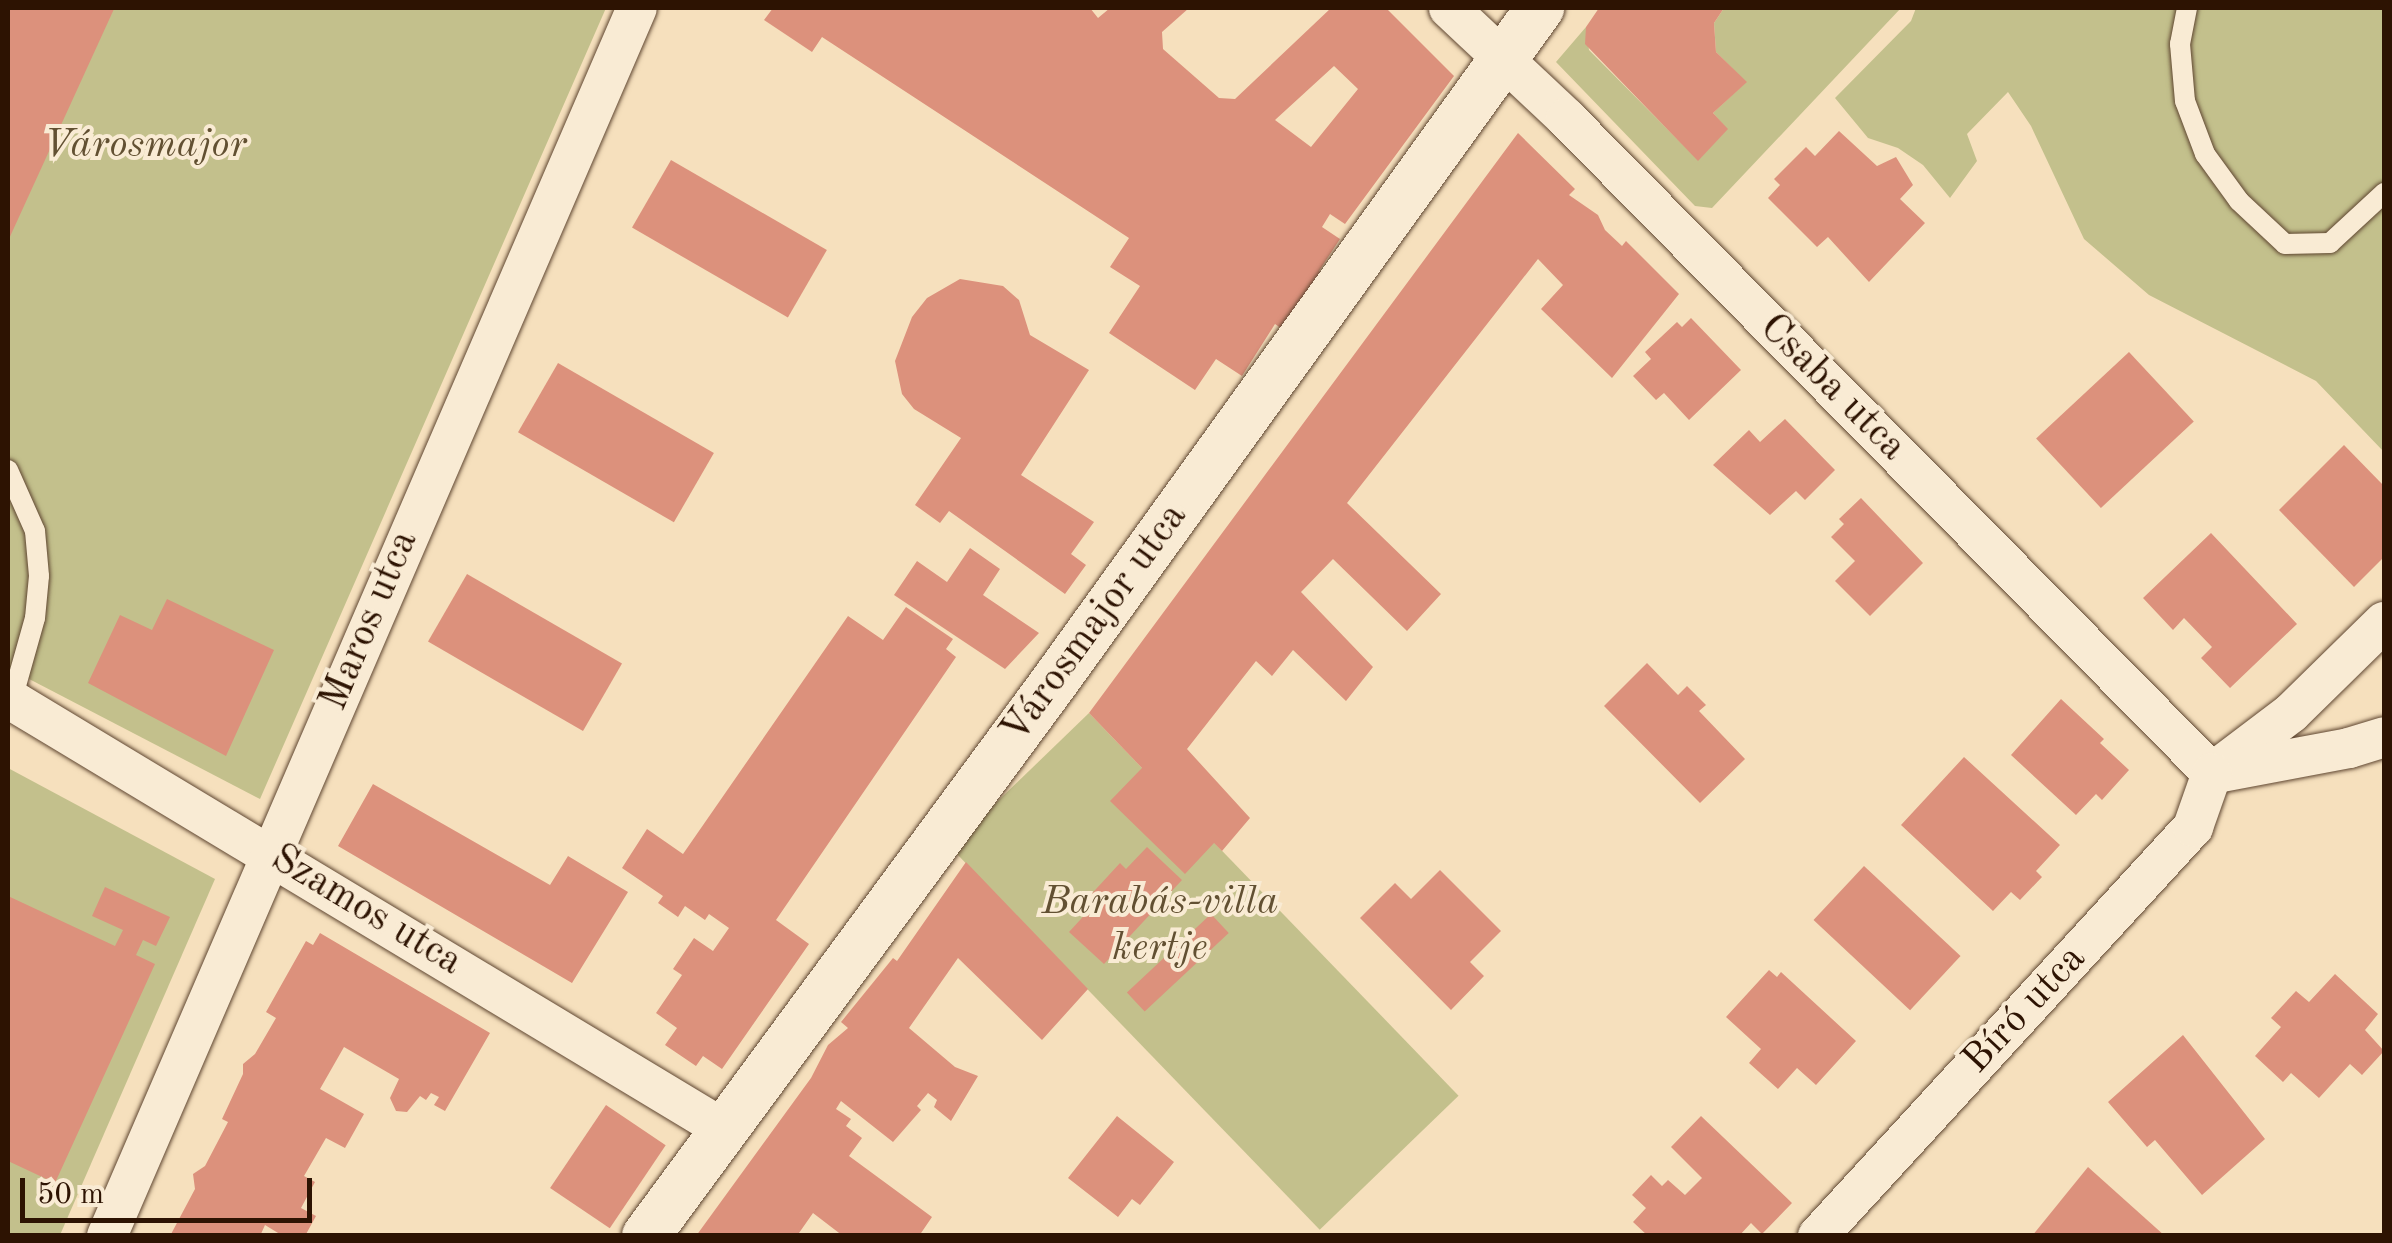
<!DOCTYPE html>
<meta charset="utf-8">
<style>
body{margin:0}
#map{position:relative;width:2392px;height:1243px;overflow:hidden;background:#f6e0bd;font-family:"Old Standard TT",serif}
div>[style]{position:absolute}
.green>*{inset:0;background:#c3c08c;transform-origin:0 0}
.building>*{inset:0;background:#dc917c;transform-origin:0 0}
.roads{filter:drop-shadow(0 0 2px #5f4631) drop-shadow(0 0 2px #5f4631)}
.service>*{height:20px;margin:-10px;padding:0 10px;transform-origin:10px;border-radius:10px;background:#f9ebd4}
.minor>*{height:40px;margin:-20px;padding:0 20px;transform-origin:20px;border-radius:20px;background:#f9ebd4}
.tertiary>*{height:48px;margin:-24px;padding:0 24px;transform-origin:24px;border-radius:24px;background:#f9ebd4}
span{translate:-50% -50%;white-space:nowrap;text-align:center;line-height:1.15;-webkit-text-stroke:8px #f9ebd4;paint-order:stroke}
.park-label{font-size:40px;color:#625032;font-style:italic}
.street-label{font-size:40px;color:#2d1302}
.frame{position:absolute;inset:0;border:10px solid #2d1302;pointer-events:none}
.scale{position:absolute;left:20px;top:1178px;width:292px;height:45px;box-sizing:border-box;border:5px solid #2d1302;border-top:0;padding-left:12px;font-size:30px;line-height:35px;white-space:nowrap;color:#2d1302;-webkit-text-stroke:8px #f9ebd4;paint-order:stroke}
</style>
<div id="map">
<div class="green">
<div style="clip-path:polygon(8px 8px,606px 8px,260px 799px,8px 668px)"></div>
<div style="clip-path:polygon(1724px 8px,1901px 8px,1712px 208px,1695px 206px,1556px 62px,1586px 27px,1589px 50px,1698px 160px,1727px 129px,1713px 113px,1746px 82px,1716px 52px,1714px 23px)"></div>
<div style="clip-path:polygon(1916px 8px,2384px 8px,2384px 452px,2316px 381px,2149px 295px,2084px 239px,2031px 126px,2008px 92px,1967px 134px,1977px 161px,1950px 198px,1923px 165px,1898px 148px,1868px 138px,1835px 98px,1911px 21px)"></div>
<div style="left:1089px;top:713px;width:532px;height:193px;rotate:46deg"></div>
<div style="clip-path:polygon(8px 768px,215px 879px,60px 1235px,8px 1235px)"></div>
</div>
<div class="building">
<div style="clip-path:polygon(8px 8px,114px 9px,8px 241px)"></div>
<div style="clip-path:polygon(evenodd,773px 8px,1090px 8px,1098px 18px,1110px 8px,1189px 8px,1162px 32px,1163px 49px,1219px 98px,1235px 99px,1331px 8px,1386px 8px,1454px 76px,1345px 224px,1330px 214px,1322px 227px,1340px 239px,1319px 271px,1326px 276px,1288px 333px,1275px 324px,1242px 376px,1216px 359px,1195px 390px,1109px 333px,1140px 286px,1110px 267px,1129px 238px,822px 37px,812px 52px,764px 20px,773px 8px,1334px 66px,1358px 89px,1311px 147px,1275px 120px,1334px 66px)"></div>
<div style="clip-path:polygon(1599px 8px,1724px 8px,1714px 23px,1716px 52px,1747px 82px,1713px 113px,1728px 129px,1698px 161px,1585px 44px,1586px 27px)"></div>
<div style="clip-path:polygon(1839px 131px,1877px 166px,1896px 157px,1913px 185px,1900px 199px,1925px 223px,1869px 282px,1828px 237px,1817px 247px,1768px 198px,1780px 185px,1774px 179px,1806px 147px,1815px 156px)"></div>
<div style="clip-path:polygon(1518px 133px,1575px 189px,1569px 195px,1598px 215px,1605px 230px,1622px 246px,1626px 241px,1679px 294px,1612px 378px,1541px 309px,1563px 285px,1538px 259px,1347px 503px,1441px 594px,1407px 631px,1333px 559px,1301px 592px,1373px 667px,1346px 701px,1293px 650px,1272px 676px,1256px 661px,1187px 749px,1250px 818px,1222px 851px,1214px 843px,1185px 874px,1110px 801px,1142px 768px,1089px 713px)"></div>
<div style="left:671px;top:160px;width:180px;height:78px;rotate:30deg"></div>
<div style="clip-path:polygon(960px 279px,1003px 286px,1019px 300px,1030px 335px,1089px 370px,1021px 475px,1094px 522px,1071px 554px,1086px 565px,1065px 594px,949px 511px,940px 523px,915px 505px,961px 438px,914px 409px,902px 394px,895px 361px,912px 317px,927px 298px)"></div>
<div style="clip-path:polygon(1691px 318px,1741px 370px,1689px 420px,1664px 393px,1656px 400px,1633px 376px,1651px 359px,1645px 352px,1677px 322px,1682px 327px)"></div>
<div style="left:2129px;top:352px;width:95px;height:127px;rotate:47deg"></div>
<div style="left:558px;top:363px;width:180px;height:80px;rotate:30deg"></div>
<div style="clip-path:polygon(1785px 419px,1835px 470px,1805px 500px,1796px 491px,1770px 515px,1713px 465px,1749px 430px,1760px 442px)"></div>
<div style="clip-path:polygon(2344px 445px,2384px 486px,2384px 557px,2354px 587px,2279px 510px)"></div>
<div style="clip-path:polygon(1861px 498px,1923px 563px,1870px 616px,1835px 581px,1855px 561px,1831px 537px,1844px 524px,1839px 519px)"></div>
<div style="clip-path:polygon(2211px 533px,2297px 624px,2230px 688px,2201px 658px,2212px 647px,2184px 618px,2173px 630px,2143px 598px)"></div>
<div style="clip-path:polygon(970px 548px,1000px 569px,983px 595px,1039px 633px,1005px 669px,894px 595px,917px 561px,947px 582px)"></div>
<div style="left:467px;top:574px;width:179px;height:78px;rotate:30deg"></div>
<div style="clip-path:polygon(167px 599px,274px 650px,226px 756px,88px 683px,120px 615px,152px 630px)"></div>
<div style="clip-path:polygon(906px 607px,953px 639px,946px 649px,956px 657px,776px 920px,809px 944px,722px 1069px,703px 1056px,696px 1066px,665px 1045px,677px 1028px,656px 1013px,682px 975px,673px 969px,694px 938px,713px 951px,729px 928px,709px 914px,705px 920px,685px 906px,678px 917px,658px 903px,663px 896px,622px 868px,647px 829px,683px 854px,848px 616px,883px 640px)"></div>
<div style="clip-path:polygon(1647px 663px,1678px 695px,1687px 686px,1706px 705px,1699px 711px,1745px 759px,1700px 803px,1604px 706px)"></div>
<div style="clip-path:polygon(2061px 699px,2104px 739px,2100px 743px,2129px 770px,2102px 800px,2096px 794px,2076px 815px,2011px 755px)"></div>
<div style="clip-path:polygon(1964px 757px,2060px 845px,2036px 871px,2042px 877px,2020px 900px,2011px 892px,1993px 911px,1901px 825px)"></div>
<div style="clip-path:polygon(373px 784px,550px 885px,568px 856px,628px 892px,572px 983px,338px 846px)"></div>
<div style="clip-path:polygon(1147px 847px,1182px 880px,1104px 964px,1069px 932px,1092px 907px,1085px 901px,1120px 863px,1126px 869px)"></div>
<div style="clip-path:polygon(966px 862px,1088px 989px,1042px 1040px,958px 958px,909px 1028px,955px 1067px,978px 1076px,951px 1121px,934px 1107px,937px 1100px,928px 1093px,917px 1106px,921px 1110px,893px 1142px,841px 1101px,836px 1109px,851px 1119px,846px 1126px,862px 1138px,849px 1156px,932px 1217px,919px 1236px,843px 1236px,813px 1213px,799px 1233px,802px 1236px,696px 1236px,811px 1078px,828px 1045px,848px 1028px,841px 1022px,893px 958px,897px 961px)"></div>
<div style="left:1864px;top:866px;width:132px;height:74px;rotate:43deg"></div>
<div style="clip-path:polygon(1440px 870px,1501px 931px,1470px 962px,1484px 976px,1451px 1010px,1360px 918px,1395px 883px,1411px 899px)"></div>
<div style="clip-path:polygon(105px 887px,170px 917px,156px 946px,143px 940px,136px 955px,155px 964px,55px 1183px,8px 1161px,8px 896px,115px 946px,123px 930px,92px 916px)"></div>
<div style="left:1211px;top:914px;width:26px;height:115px;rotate:47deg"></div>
<div style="clip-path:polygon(320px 933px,490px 1033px,445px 1111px,434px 1105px,439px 1097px,431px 1093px,426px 1100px,420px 1096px,407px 1112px,396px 1111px,390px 1098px,399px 1079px,344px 1047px,320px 1089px,364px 1114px,345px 1148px,326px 1138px,304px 1176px,315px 1182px,301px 1208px,316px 1216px,305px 1236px,283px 1236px,265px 1225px,260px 1236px,170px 1236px,195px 1189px,193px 1174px,205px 1166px,228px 1122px,222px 1119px,243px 1074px,243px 1064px,255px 1054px,276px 1018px,266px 1012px,306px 941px,313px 945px)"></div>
<div style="clip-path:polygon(1769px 970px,1777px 977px,1781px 972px,1856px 1041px,1816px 1085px,1797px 1068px,1778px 1089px,1749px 1063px,1761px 1049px,1726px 1017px)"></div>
<div style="clip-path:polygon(2335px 974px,2378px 1014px,2365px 1030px,2384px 1051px,2362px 1075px,2350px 1064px,2319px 1098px,2291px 1073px,2283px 1082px,2255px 1056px,2281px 1027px,2271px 1018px,2296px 991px,2309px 1002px)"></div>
<div style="clip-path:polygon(2183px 1035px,2265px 1139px,2202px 1195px,2155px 1140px,2147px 1147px,2108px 1102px)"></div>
<div style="left:606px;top:1105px;width:72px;height:100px;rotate:34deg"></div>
<div style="clip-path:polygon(1117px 1116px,1174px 1162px,1140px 1205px,1132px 1199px,1118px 1217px,1068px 1178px)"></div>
<div style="clip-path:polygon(1701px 1116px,1792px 1203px,1762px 1234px,1751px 1223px,1739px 1236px,1648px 1236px,1633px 1222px,1646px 1208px,1632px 1195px,1651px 1175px,1662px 1186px,1668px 1180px,1685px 1195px,1702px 1178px,1671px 1147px)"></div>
<div style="clip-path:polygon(2088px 1167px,2165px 1236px,2032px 1236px)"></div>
</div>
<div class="roads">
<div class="service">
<div style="left:2187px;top:8px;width:37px;rotate:101deg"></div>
<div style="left:2180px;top:44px;width:57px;rotate:85deg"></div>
<div style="left:2185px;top:101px;width:57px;rotate:69.3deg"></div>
<div style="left:2205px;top:154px;width:58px;rotate:54.1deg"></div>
<div style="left:2239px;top:201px;width:63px;rotate:43.1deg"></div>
<div style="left:2285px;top:244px;width:45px;rotate:-1.3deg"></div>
<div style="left:2330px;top:243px;width:74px;rotate:-42.8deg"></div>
<div style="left:8px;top:470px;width:67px;rotate:66.1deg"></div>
<div style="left:35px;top:531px;width:45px;rotate:84.9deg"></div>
<div style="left:39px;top:576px;width:42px;rotate:95.4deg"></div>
<div style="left:35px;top:618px;width:85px;rotate:105.7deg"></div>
</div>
<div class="minor">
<div style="left:1449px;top:8px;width:161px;rotate:43.2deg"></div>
<div style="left:1566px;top:118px;width:920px;rotate:45.4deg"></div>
<div style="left:8px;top:698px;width:833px;rotate:31.06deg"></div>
<div style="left:2212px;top:773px;width:99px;rotate:-37.2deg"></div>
<div style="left:2291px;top:713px;width:130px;rotate:-44.4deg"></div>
<div style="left:2216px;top:773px;width:135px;rotate:-10.6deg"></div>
<div style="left:2349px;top:748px;width:37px;rotate:-17deg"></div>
<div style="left:107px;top:1236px;width:1337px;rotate:-66.66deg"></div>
<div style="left:1818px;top:1236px;width:555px;rotate:-47.48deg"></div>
<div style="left:2193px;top:827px;width:57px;rotate:-70.6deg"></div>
</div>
<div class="tertiary">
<div style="left:646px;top:1236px;width:689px;rotate:-53.61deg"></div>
<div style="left:1055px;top:681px;width:830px;rotate:-54.22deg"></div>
</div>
</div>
<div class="park-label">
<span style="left:145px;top:146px">Városmajor</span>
<span style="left:1160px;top:926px">Barabás-villa<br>kertje</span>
</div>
<div class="street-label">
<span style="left:1832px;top:388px;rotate:45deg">Csaba utca</span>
<span style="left:370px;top:621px;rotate:-67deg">Maros utca</span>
<span style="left:1095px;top:624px;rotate:-54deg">Városmajor utca</span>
<span style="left:366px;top:911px;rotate:31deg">Szamos utca</span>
<span style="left:2025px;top:1010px;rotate:-47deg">Bíró utca</span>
</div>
<div class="frame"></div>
<div class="scale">50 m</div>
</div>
